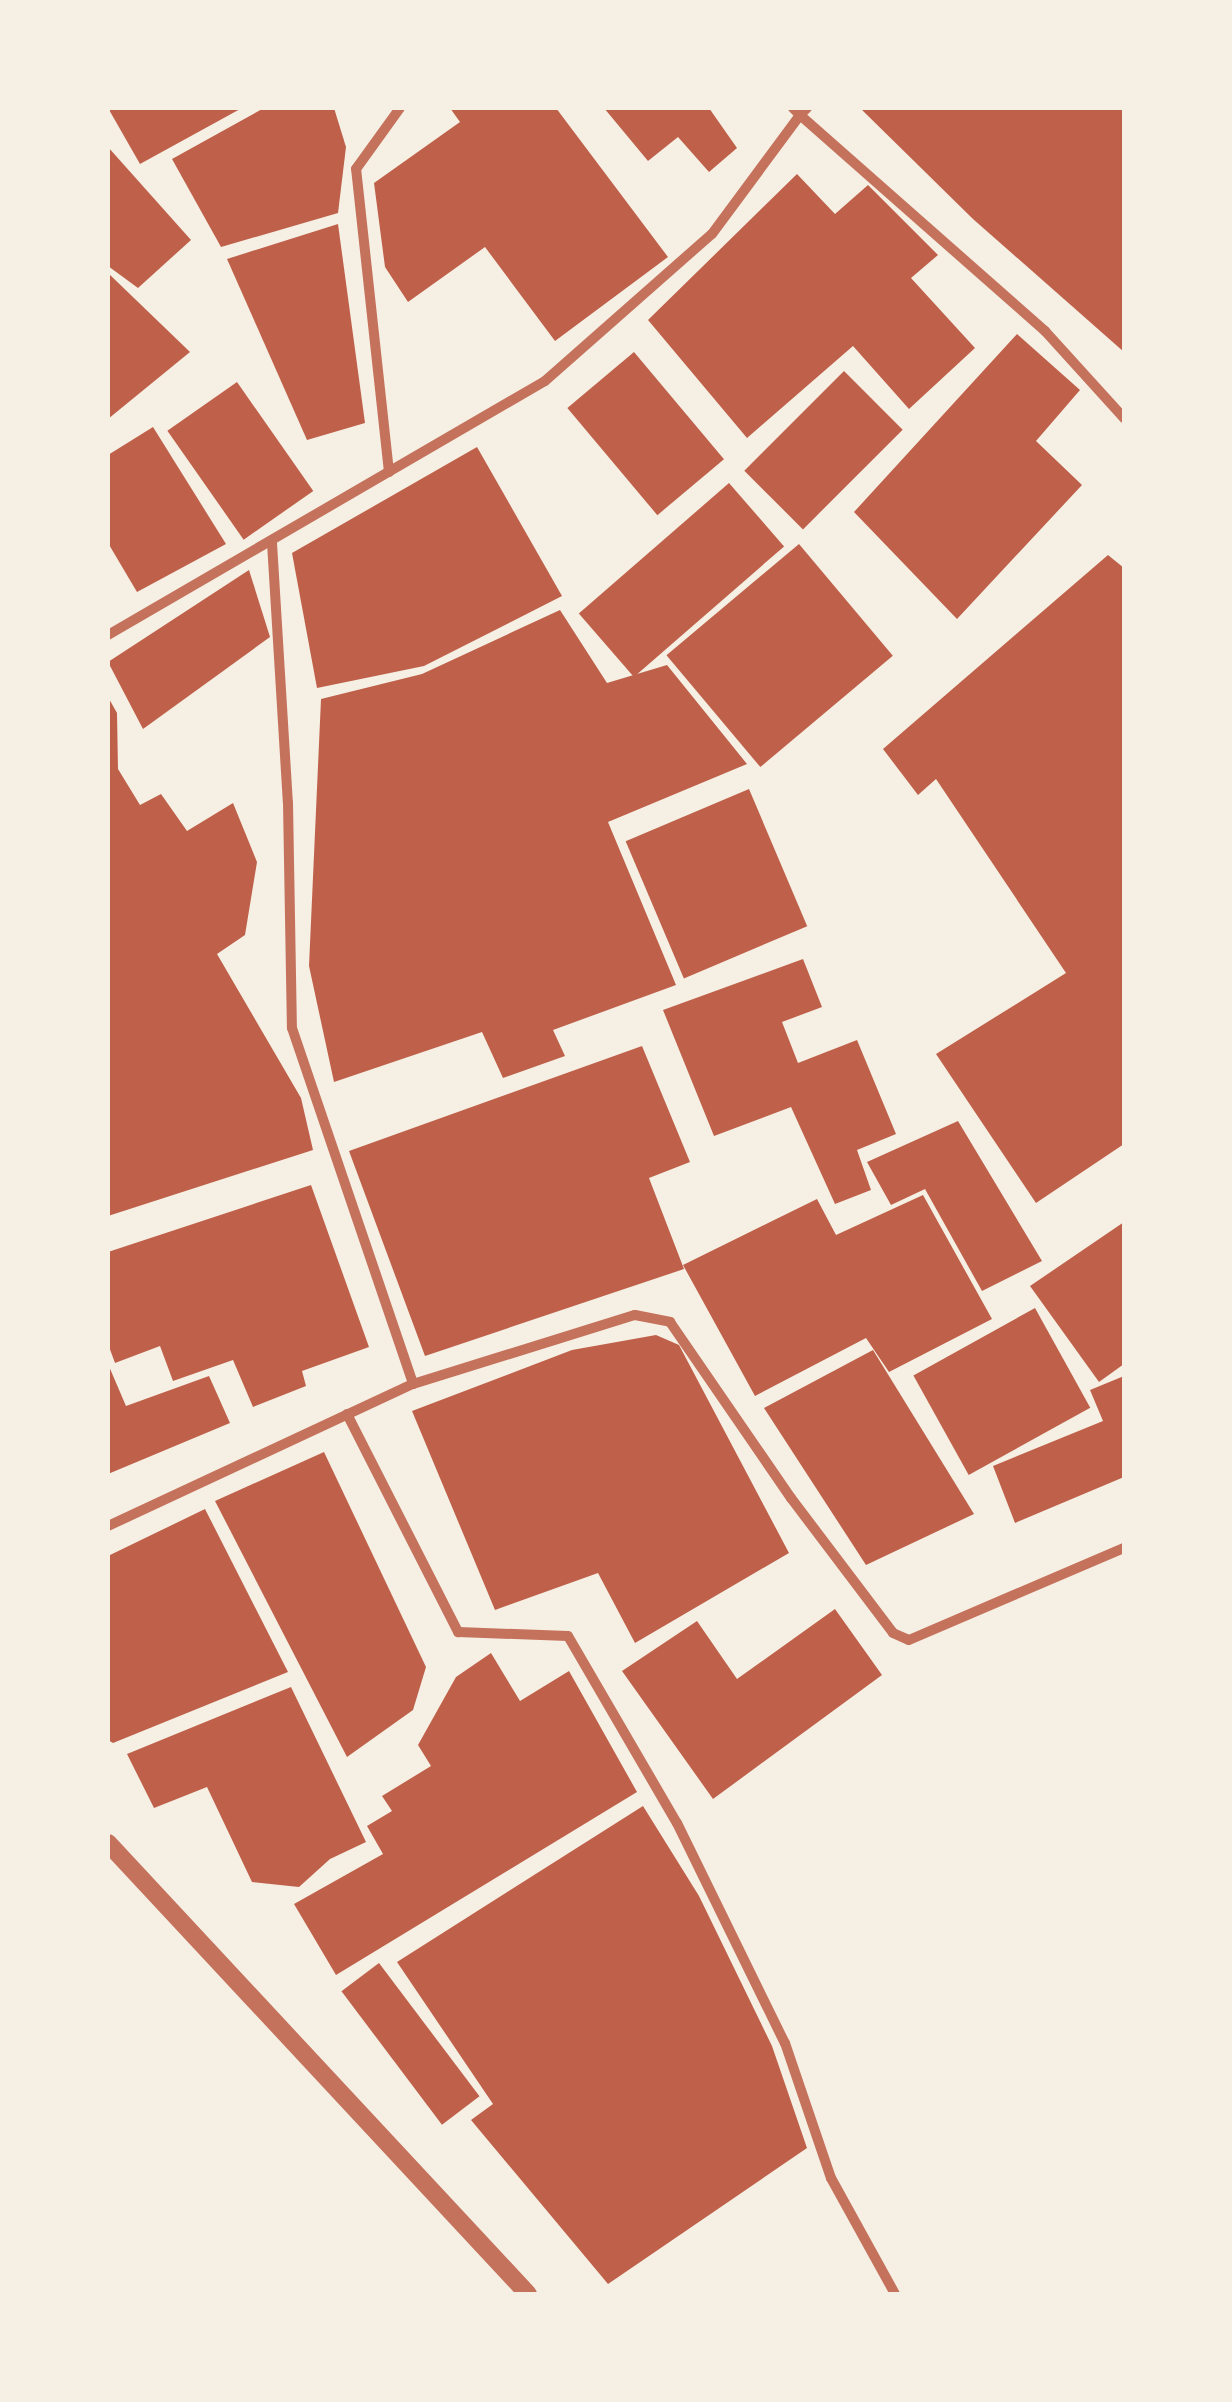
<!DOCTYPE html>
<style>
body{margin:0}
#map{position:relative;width:1232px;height:2402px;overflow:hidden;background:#f6efe4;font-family:Rubik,sans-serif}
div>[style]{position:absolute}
.building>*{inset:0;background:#bf614a;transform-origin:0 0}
.minor>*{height:10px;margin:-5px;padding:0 5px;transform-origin:5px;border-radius:5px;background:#c5725c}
.tertiary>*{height:18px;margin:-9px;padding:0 9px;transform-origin:9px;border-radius:9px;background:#c5725c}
span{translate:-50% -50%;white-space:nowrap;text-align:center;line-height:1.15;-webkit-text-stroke:10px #f6efe4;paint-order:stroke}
.frame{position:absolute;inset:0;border:110px solid #f6efe4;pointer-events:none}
</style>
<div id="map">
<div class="building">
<div style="clip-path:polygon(108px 108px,242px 108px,140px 164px)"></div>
<div style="clip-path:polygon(264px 108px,334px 108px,346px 147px,338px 213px,221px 247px,172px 159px)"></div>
<div style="clip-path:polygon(450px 108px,556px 108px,668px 257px,555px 341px,485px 247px,408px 302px,385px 267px,374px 183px,460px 122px)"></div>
<div style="clip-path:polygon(604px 108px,709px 108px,737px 148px,709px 172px,678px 137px,648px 161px)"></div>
<div style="clip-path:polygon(860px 108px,1124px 108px,1124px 352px,973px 219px)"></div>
<div style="clip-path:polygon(108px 147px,191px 240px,138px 288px,108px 266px)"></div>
<div style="clip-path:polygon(797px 174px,835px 214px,868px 185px,938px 255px,911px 278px,975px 348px,909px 409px,853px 346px,747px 438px,648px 320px)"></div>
<div style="clip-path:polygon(338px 224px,365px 423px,307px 440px,227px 259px)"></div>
<div style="clip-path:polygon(108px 273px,190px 352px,108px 419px)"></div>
<div style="clip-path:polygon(1017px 334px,1080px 390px,1036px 441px,1082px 485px,957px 619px,854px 512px)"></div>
<div style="left:634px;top:352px;width:140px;height:87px;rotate:50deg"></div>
<div style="left:844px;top:371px;width:83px;height:141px;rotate:45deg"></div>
<div style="left:237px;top:382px;width:133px;height:85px;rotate:55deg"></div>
<div style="clip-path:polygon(153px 427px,226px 544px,137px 592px,108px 543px,108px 455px)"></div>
<div style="clip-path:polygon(477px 447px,562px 596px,424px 666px,317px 688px,292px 553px)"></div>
<div style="left:729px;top:483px;width:84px;height:199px;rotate:49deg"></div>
<div style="left:799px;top:544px;width:146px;height:173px;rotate:50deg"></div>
<div style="clip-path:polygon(1108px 555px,1124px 568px,1124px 1144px,1036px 1203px,936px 1054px,1066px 973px,936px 779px,918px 795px,883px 749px)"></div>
<div style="clip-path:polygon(249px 570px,270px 637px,143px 729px,108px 662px)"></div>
<div style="clip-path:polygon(560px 610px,607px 683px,667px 665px,747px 764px,608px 822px,676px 985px,553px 1030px,565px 1056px,503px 1078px,482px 1032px,334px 1082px,309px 966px,321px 699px,422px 674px)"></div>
<div style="clip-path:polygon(108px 697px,117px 713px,118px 769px,140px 805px,161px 794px,187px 831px,233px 803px,257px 862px,245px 935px,217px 954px,301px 1098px,313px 1150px,108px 1216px)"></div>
<div style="left:749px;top:789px;width:149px;height:134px;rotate:67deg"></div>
<div style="clip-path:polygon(803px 959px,822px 1007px,782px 1022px,798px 1063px,857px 1040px,896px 1134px,857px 1150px,871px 1190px,835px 1204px,791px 1107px,714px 1136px,663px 1010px)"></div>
<div style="clip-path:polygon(642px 1046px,690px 1162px,649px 1178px,684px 1269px,425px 1356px,349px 1151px)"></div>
<div style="clip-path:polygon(958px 1121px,1042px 1261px,982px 1291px,925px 1189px,891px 1205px,867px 1162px)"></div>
<div style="clip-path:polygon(311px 1185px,369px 1347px,302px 1371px,306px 1386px,253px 1407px,233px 1360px,173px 1381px,160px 1346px,115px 1363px,108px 1344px,108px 1252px)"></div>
<div style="clip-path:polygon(923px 1195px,992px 1319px,889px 1372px,866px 1338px,755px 1396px,683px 1265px,817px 1199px,836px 1235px)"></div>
<div style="clip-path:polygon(1124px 1222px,1124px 1364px,1099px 1382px,1030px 1286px)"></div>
<div style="left:1035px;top:1308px;width:114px;height:139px;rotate:61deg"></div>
<div style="clip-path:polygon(656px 1335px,679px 1345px,789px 1553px,635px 1643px,598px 1573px,495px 1610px,412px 1411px,572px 1350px)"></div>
<div style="clip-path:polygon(873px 1350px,974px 1514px,866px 1565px,764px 1408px)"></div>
<div style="clip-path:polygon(108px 1364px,126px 1406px,209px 1376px,230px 1423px,108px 1474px)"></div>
<div style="clip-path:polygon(1124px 1376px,1124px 1477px,1015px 1523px,993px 1466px,1103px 1421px,1090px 1390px)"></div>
<div style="clip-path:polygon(324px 1452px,426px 1667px,413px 1710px,347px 1757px,215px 1501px)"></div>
<div style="clip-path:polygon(205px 1509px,288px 1672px,113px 1743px,108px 1740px,108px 1556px)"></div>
<div style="clip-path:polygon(835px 1609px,882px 1675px,713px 1799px,622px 1671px,697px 1621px,737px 1679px)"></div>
<div style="clip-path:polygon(491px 1653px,520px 1701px,569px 1671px,637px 1792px,336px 1975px,294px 1904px,383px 1854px,367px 1826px,392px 1811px,382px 1796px,431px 1766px,418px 1745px,456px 1677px)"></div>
<div style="clip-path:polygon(291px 1687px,366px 1842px,330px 1859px,299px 1887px,252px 1882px,207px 1787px,154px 1808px,127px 1754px)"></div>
<div style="clip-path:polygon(643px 1806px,699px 1896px,772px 2046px,807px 2148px,608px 2284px,471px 2120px,493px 2104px,397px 1962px)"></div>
<div style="left:379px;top:1963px;width:167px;height:47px;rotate:53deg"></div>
</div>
<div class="minor">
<div style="left:807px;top:108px;width:10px;rotate:135deg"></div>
<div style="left:800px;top:115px;width:327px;rotate:41.4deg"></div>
<div style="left:1045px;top:331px;width:118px;rotate:47.8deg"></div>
<div style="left:389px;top:472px;width:305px;rotate:-96.2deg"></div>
<div style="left:356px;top:169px;width:75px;rotate:-54.2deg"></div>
<div style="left:272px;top:543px;width:260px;rotate:86.5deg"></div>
<div style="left:288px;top:803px;width:225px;rotate:89deg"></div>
<div style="left:292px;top:1028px;width:376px;rotate:71.2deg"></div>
<div style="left:413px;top:1384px;width:232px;rotate:-17.3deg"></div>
<div style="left:635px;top:1315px;width:36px;rotate:11deg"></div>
<div style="left:670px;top:1322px;width:214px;rotate:55.5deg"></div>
<div style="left:791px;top:1498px;width:169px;rotate:52.9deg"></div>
<div style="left:893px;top:1633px;width:17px;rotate:24deg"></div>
<div style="left:909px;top:1640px;width:234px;rotate:-23.2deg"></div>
<div style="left:108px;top:635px;width:505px;rotate:-30.17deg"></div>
<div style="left:545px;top:381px;width:222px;rotate:-41.4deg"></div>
<div style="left:712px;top:234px;width:148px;rotate:-53.5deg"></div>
<div style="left:800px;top:115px;width:10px;rotate:-135deg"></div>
<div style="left:347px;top:1414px;width:245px;rotate:63deg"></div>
<div style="left:458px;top:1632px;width:110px;rotate:2.1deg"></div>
<div style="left:568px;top:1636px;width:216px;rotate:59.8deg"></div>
<div style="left:677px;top:1823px;width:245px;rotate:63.9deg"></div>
<div style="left:785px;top:2043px;width:143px;rotate:71.2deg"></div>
<div style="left:831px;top:2178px;width:132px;rotate:61.1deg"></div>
<div style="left:108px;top:1526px;width:336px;rotate:-25deg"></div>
</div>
<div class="tertiary">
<div style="left:108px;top:1843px;width:616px;rotate:47.04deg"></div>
</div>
<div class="frame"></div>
</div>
